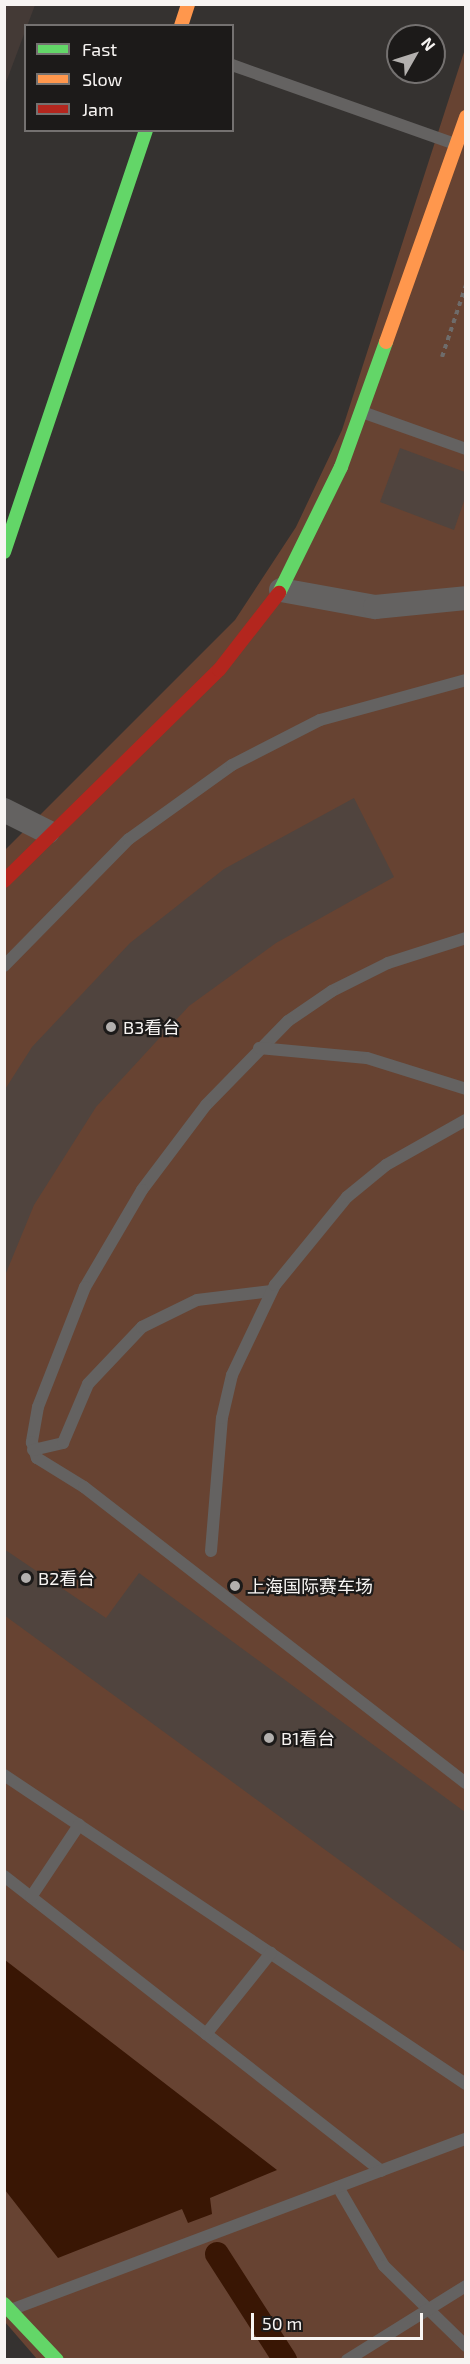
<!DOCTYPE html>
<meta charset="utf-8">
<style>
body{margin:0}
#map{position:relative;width:470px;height:2364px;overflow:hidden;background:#353230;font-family:"Exo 2","Noto Sans SC",sans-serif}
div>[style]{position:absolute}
.built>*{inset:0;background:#443a36}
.green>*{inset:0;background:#674332}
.water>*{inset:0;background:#391604}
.canal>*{height:24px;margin:-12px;padding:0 12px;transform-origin:12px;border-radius:12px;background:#391604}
.building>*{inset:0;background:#50443e}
.path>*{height:4px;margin-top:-2px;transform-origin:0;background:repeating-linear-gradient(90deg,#6e6c6b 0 4.5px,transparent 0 9px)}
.lane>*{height:12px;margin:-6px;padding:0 6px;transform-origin:6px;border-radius:6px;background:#646261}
.street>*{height:24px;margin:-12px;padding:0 12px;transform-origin:12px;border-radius:12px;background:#646261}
.fast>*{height:14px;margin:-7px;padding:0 7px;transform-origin:7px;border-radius:7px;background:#63d668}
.slow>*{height:14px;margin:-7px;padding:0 7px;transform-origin:7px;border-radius:7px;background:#ff974d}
.jam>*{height:14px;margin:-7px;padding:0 7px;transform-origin:7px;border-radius:7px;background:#b3261e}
.dots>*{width:16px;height:16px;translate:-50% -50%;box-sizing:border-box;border:3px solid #1c1a19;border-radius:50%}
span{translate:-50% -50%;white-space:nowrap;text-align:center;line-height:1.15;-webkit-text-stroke:4.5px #1c1a19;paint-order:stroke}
.poi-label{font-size:18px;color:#f7f4f2}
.left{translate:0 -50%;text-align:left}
.frame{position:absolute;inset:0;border:6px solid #f7f4f2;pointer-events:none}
.legend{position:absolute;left:24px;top:24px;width:210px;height:108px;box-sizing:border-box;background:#1c1a19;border:2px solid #747170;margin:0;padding:8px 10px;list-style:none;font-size:18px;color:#f7f4f2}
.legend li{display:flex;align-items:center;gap:12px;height:30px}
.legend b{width:30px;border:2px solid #747170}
.north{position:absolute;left:386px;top:24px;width:60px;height:60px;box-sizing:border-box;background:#1c1a19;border:2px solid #747170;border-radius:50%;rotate:51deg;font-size:16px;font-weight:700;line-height:24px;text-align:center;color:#f7f4f2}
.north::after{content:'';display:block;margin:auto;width:21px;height:27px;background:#b3b0ae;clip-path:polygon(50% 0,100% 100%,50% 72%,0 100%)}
.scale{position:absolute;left:251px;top:2313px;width:172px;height:27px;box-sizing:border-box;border:3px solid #f7f4f2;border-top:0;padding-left:8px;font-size:18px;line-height:21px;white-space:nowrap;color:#f7f4f2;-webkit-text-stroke:4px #1c1a19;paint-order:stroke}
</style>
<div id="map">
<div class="built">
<div style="clip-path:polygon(5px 4px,35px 5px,5px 85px,4px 5px)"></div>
</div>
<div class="green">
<div style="clip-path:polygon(465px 49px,465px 2359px,37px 2359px,5px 2322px,4px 851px,235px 620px,296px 527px,342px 430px)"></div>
</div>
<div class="water">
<div style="clip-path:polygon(5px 1960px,277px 2170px,210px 2198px,212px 2214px,188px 2223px,182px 2209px,58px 2258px,5px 2190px)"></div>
</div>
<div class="canal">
<div style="left:217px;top:2254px;width:126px;rotate:57.3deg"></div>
</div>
<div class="building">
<div style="clip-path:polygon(400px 448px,465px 472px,465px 498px,454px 530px,380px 502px)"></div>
<div style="clip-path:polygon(354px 798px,394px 877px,276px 943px,189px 1006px,96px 1107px,34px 1205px,4px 1278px,4px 1091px,32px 1047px,130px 943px,224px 869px)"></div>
<div style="clip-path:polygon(4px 1549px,106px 1618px,139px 1573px,465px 1812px,465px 1952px,4px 1615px)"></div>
</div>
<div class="path">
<div style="left:442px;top:357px;width:76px;rotate:-71.6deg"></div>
</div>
<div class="lane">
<div style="left:232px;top:65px;width:237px;rotate:19.5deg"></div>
<div style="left:362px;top:412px;width:110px;rotate:19.6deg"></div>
<div style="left:466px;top:938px;width:82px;rotate:162.2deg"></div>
<div style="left:388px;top:963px;width:63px;rotate:153.4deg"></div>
<div style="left:332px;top:991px;width:53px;rotate:145.7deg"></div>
<div style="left:288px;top:1021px;width:117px;rotate:134.3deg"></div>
<div style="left:206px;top:1105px;width:106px;rotate:127deg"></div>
<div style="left:142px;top:1190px;width:113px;rotate:120.4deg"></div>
<div style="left:85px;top:1287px;width:129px;rotate:111.4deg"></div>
<div style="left:38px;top:1407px;width:36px;rotate:100deg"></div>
<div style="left:32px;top:1442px;width:17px;rotate:73deg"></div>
<div style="left:37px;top:1458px;width:55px;rotate:31.7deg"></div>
<div style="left:84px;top:1487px;width:483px;rotate:37.8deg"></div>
<div style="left:4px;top:966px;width:178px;rotate:-45.5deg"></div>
<div style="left:129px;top:839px;width:127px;rotate:-35.7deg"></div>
<div style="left:232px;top:765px;width:99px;rotate:-27.1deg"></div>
<div style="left:320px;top:720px;width:151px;rotate:-15.3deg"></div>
<div style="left:259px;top:1048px;width:108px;rotate:5.3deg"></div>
<div style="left:367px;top:1058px;width:104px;rotate:17.4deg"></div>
<div style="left:33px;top:1450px;width:31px;rotate:-13deg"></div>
<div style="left:63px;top:1443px;width:64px;rotate:-67deg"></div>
<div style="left:88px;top:1384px;width:79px;rotate:-46.5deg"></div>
<div style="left:142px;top:1327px;width:61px;rotate:-26.1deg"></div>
<div style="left:197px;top:1300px;width:75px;rotate:-6.9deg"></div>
<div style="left:211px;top:1551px;width:133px;rotate:-85.3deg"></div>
<div style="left:222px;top:1418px;width:44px;rotate:-76.9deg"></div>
<div style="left:232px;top:1375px;width:100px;rotate:-64.5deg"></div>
<div style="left:275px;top:1285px;width:114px;rotate:-50.7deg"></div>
<div style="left:347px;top:1197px;width:50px;rotate:-39.4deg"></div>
<div style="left:386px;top:1165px;width:92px;rotate:-29.4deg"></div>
<div style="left:4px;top:1775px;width:556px;rotate:33.78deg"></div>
<div style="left:4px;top:1876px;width:479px;rotate:38deg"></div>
<div style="left:31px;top:1897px;width:87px;rotate:-56.3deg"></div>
<div style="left:206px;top:2034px;width:104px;rotate:-51.3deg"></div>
<div style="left:338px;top:2187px;width:91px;rotate:59.8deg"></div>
<div style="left:384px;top:2266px;width:115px;rotate:44.3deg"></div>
<div style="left:13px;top:2309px;width:484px;rotate:-20.6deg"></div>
<div style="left:347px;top:2360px;width:140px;rotate:-31.9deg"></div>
</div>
<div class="street">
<div style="left:281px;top:590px;width:96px;rotate:10.3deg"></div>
<div style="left:375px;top:607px;width:91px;rotate:-5.6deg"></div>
<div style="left:4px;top:810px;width:49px;rotate:26.6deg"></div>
</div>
<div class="fast">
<div style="left:4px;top:552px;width:445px;rotate:-71.4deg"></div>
<div style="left:279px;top:593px;width:140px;rotate:-63.8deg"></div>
<div style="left:341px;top:467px;width:133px;rotate:-70.2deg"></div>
<div style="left:4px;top:2304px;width:77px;rotate:46.6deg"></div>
</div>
<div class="slow">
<div style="left:181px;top:26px;width:23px;rotate:-72deg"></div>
<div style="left:386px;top:342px;width:239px;rotate:-70.4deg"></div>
</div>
<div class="jam">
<div style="left:4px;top:881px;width:301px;rotate:-44.5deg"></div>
<div style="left:219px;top:670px;width:98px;rotate:-52.1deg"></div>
</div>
<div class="dots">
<div style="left:111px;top:1027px;background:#b3b0ae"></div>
<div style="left:26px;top:1578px;background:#b3b0ae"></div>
<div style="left:235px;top:1586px;background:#b3b0ae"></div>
<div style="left:269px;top:1738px;background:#b3b0ae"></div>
</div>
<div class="poi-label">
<span class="left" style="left:123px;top:1027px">B3看台</span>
<span class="left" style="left:38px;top:1578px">B2看台</span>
<span class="left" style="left:247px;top:1586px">上海国际赛车场</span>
<span class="left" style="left:281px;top:1738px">B1看台</span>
</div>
<div class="frame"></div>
<ul class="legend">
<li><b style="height:8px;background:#63d668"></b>Fast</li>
<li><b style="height:8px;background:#ff974d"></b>Slow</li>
<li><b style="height:8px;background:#b3261e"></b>Jam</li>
</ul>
<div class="north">N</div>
<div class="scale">50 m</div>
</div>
